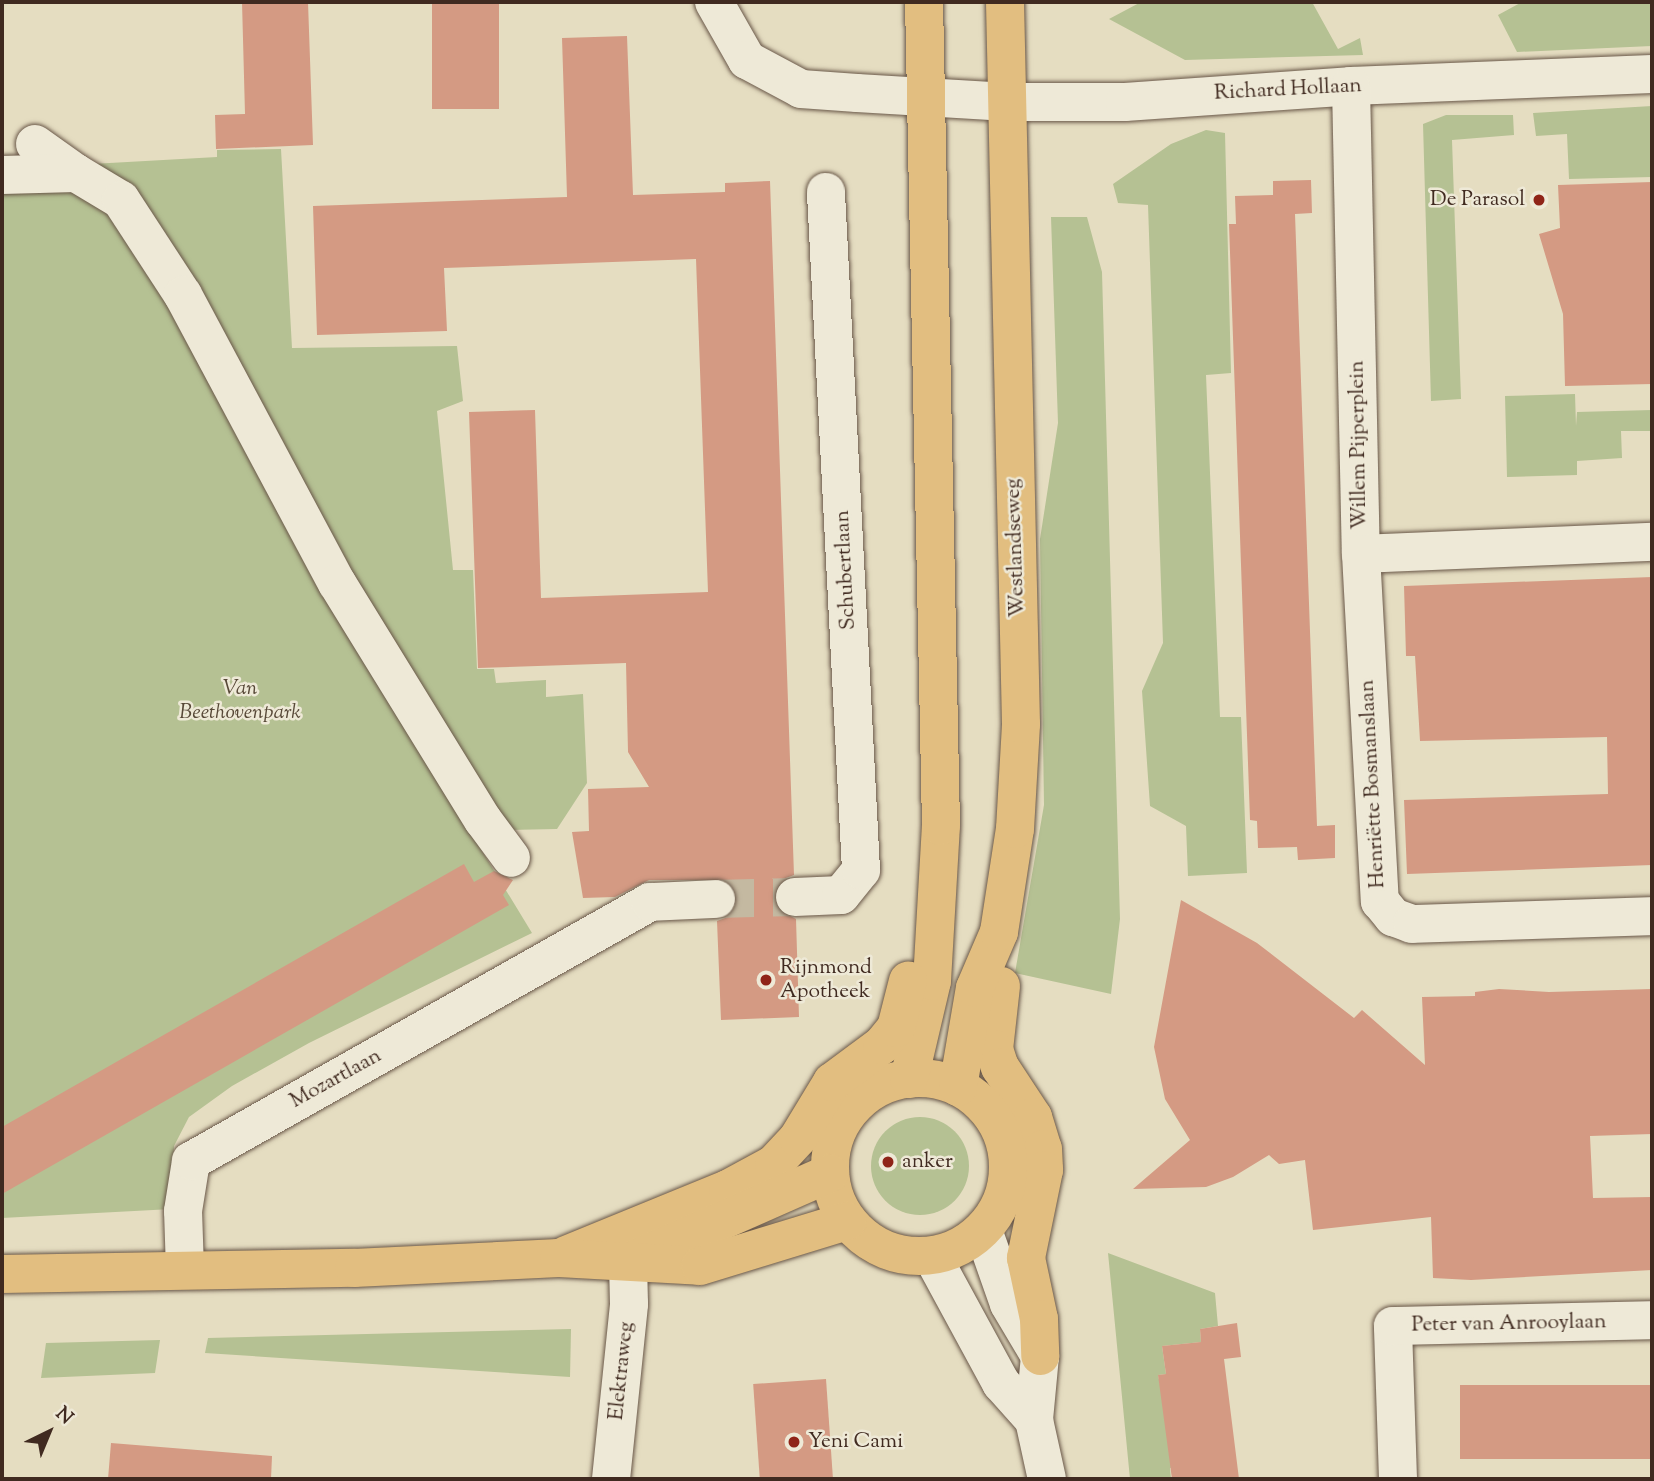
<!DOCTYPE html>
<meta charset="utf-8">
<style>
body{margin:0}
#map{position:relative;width:1654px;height:1481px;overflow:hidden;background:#e5ddc1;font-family:"Sorts Mill Goudy",serif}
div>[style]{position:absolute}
.green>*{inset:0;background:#b5c193}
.round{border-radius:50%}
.building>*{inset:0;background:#d49a83;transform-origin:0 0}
.minor-tunnel>*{height:38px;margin-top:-19px;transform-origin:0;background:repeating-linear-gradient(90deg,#c4b9a1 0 38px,transparent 0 57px)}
.roads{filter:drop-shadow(0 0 2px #695748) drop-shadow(0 0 2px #695748)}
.minor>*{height:38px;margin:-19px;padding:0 19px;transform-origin:19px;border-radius:19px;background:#eee9d7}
.major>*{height:38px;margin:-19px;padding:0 19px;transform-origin:19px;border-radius:19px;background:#e2be80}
.major>.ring{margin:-19px;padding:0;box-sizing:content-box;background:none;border:38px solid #e2be80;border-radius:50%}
.dots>*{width:19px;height:19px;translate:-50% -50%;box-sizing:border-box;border:4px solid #eee9d7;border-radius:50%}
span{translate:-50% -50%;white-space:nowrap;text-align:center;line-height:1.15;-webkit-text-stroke:5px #eee9d7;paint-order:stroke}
.street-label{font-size:21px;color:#402a20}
.poi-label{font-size:21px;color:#402a20}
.right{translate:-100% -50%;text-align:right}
.left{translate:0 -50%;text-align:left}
.park-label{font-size:21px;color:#574837;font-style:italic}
.frame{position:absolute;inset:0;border:4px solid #402a20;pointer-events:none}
.north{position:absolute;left:14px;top:1397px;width:70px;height:70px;-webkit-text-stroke:5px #eee9d7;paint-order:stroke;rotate:43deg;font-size:19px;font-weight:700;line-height:28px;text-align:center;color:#402a20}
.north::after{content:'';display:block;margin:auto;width:24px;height:32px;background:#402a20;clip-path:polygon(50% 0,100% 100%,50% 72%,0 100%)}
</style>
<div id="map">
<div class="green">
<div style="clip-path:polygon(1141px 2px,1312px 2px,1338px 49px,1360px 38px,1363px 55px,1185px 60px,1109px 19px)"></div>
<div style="clip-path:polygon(1522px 2px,1652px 2px,1652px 46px,1517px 52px,1498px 15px)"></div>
<div style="clip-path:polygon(1652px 106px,1652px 177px,1569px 179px,1567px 134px,1536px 136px,1533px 113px)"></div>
<div style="clip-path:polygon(1446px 115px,1513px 115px,1514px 135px,1452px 140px,1461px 399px,1431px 401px,1423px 124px)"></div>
<div style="clip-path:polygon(1206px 130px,1225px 133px,1231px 373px,1206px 375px,1220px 717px,1241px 717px,1247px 873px,1188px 876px,1186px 826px,1150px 806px,1142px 691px,1163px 643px,1148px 205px,1118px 203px,1113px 184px,1171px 144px)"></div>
<div style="clip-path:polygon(281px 149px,292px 348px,457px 346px,463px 401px,437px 411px,453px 570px,473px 570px,477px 669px,494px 669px,496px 683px,546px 680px,546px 697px,583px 694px,587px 783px,557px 829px,508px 830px,479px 846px,532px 933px,309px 1043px,232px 1086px,189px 1117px,174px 1146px,172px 1209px,2px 1218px,2px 169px,217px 157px,217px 150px)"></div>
<div style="clip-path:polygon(1051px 217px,1087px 217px,1102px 272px,1120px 919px,1111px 994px,1015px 973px,1044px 805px,1040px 539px,1058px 423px)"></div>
<div style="clip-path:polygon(1575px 394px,1576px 426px,1577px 412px,1652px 410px,1652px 431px,1621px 431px,1622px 458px,1577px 461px,1577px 475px,1507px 477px,1505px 396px)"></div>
<div class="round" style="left:871px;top:1117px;width:98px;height:98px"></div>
<div style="clip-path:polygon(1108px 1253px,1215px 1293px,1218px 1326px,1200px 1329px,1201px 1342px,1162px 1346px,1166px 1374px,1158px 1375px,1177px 1467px,1170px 1468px,1171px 1479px,1130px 1479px)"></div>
<div style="clip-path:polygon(571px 1329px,570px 1377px,205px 1353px,208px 1338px)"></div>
<div style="clip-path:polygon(160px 1340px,155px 1373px,41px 1378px,46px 1343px)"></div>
</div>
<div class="building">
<div style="clip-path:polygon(242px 2px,308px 2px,313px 145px,216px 149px,215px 115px,245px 114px)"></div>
<div style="left:432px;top:2px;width:67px;height:107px"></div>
<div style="clip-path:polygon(627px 36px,633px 195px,725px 192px,725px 183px,770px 181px,794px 875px,783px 879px,773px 897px,777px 909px,796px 919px,799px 1017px,721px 1020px,717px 921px,728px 917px,738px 899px,727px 880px,649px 880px,615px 897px,583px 898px,572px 832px,589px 831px,588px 789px,649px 787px,628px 752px,626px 663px,478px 668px,469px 412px,535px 410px,541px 598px,708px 592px,696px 259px,444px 268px,447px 331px,317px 335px,313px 206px,567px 197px,562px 38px)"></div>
<div style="clip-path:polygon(1311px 180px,1312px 213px,1295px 214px,1317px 826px,1335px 825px,1335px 858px,1298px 860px,1297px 847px,1258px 848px,1257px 821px,1250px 820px,1229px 224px,1236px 224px,1235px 196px,1273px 195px,1273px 181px)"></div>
<div style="clip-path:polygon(1652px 182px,1652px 384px,1565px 386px,1563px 314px,1539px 234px,1560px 228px,1558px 185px)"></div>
<div style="clip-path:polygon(1652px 577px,1652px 865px,1407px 874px,1404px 800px,1608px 794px,1607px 737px,1420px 741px,1415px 656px,1406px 656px,1404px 586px)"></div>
<div style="clip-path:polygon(464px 864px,474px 882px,494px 871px,513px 880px,503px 895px,509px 905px,2px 1194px,2px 1127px)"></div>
<div style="clip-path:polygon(1181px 900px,1257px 943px,1354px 1018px,1362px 1010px,1425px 1065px,1422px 997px,1475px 996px,1475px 992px,1499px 989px,1549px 992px,1652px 989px,1652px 1134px,1590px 1136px,1593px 1198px,1652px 1197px,1652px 1270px,1471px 1280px,1433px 1278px,1431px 1217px,1313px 1230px,1305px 1160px,1279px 1164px,1269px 1155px,1233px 1177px,1206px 1187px,1133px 1189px,1190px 1140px,1165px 1099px,1154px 1047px)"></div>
<div style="clip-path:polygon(1237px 1323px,1241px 1357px,1224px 1359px,1239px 1479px,1172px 1479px,1158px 1375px,1166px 1374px,1162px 1346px,1201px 1342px,1200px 1329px)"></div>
<div style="left:826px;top:1379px;width:100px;height:73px;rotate:86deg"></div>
<div style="left:1652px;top:1385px;width:74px;height:192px;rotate:90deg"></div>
<div style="clip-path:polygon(111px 1443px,272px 1456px,271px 1479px,108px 1479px)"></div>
</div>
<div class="minor-tunnel">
<div style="left:716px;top:899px;width:79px;rotate:-1.5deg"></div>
</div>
<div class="roads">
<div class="minor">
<div style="left:714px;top:2px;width:67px;rotate:60.4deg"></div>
<div style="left:747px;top:60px;width:61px;rotate:28.2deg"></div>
<div style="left:801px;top:89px;width:56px;rotate:4.1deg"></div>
<div style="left:857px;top:93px;width:151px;rotate:3.4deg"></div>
<div style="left:1008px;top:102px;width:117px"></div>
<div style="left:1125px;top:102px;width:227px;rotate:-4deg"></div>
<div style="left:1351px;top:86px;width:301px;rotate:-2.3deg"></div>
<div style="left:1351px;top:86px;width:468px;rotate:88.8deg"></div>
<div style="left:1361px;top:554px;width:291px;rotate:-2.4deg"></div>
<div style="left:35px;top:144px;width:50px;rotate:35.3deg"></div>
<div style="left:2px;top:175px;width:74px;rotate:-1.5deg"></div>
<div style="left:76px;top:173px;width:52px;rotate:31deg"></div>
<div style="left:121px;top:200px;width:113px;rotate:56.9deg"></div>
<div style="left:183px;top:295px;width:327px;rotate:61.9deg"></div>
<div style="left:337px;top:583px;width:278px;rotate:58.4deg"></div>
<div style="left:483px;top:820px;width:47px;rotate:53.6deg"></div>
<div style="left:1361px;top:554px;width:348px;rotate:86.9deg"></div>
<div style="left:1380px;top:901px;width:21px;rotate:51deg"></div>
<div style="left:1393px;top:917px;width:20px;rotate:20deg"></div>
<div style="left:1412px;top:924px;width:240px;rotate:-1.9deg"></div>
<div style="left:795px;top:897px;width:46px;rotate:-2.5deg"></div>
<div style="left:841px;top:895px;width:32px;rotate:-51deg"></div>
<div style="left:861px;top:870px;width:679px;rotate:-92.96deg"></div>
<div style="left:983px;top:1230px;width:78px;rotate:70.6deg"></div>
<div style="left:1009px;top:1304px;width:61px;rotate:59.2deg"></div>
<div style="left:1040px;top:1356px;width:64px;rotate:95.4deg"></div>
<div style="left:1034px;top:1420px;width:60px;rotate:77.6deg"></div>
<div style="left:932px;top:1256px;width:145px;rotate:61.5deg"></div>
<div style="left:1001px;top:1383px;width:50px;rotate:48.3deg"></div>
<div style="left:185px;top:1270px;width:59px;rotate:-91.9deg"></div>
<div style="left:183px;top:1211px;width:51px;rotate:-80.9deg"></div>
<div style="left:191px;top:1161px;width:527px;rotate:-29.43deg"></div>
<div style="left:650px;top:902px;width:66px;rotate:-2.6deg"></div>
<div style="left:611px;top:1479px;width:176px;rotate:-84.1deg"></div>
<div style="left:629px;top:1304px;width:41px;rotate:-91.4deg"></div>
<div style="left:1398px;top:1479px;width:153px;rotate:-91.9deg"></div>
<div style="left:1393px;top:1326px;width:259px;rotate:-1.3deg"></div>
</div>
<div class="major">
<div style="left:1001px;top:986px;width:63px;rotate:96.3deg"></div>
<div style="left:994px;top:1049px;width:19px;rotate:72deg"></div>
<div style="left:1000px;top:1067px;width:60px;rotate:56.6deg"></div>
<div style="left:1033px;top:1117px;width:34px;rotate:73deg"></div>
<div style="left:1043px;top:1149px;width:21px;rotate:87deg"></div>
<div style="left:1044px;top:1170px;width:90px;rotate:101.6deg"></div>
<div style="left:1026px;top:1258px;width:62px;rotate:78deg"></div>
<div style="left:1039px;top:1319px;width:37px;rotate:88deg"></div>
<div class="ring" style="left:830px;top:1078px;width:140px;height:140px"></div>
<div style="left:909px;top:1079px;width:101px;rotate:-76.8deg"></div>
<div style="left:932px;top:981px;width:155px;rotate:-86.7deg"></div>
<div style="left:941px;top:826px;width:824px;rotate:-91.18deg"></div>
<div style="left:958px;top:1087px;width:100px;rotate:-80.3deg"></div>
<div style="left:975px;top:988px;width:61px;rotate:-66.8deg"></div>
<div style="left:999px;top:932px;width:104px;rotate:-81.2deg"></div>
<div style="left:1015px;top:829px;width:105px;rotate:-86.7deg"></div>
<div style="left:1021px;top:724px;width:722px;rotate:-91.27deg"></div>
<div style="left:566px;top:1255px;width:175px;rotate:-22.2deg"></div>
<div style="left:728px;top:1189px;width:52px;rotate:-28.5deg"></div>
<div style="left:774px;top:1164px;width:35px;rotate:-47deg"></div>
<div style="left:798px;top:1138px;width:66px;rotate:-58.7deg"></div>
<div style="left:832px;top:1082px;width:62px;rotate:-36.5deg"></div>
<div style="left:882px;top:1045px;width:22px;rotate:-51deg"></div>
<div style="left:896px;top:1028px;width:49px;rotate:-75.7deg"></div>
<div style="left:633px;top:1260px;width:215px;rotate:-23.8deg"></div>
<div style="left:2px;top:1274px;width:352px;rotate:-1deg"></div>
<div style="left:354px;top:1268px;width:205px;rotate:-2.8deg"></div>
<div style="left:559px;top:1258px;width:141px;rotate:3.2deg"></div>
<div style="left:700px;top:1266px;width:154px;rotate:-17deg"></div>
</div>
</div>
<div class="dots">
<div style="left:1539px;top:200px;background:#8f2418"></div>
<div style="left:766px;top:980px;background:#8f2418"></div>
<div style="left:888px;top:1162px;background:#8f2418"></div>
<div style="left:794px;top:1442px;background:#8f2418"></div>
</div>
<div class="street-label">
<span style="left:1288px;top:90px;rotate:-3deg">Richard Hollaan</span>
<span style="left:1359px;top:445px;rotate:-91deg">Willem Pijperplein</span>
<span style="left:1016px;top:548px;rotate:-92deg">Westlandseweg</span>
<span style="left:846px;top:570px;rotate:-93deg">Schubertlaan</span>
<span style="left:1373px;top:784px;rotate:-93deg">Henriëtte Bosmanslaan</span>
<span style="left:336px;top:1079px;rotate:-29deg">Mozartlaan</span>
<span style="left:1509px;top:1324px;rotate:-1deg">Peter van Anrooylaan</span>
<span style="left:622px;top:1371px;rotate:-84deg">Elektraweg</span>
</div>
<div class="poi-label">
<span class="right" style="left:1525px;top:200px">De Parasol</span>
<span class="left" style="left:780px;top:980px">Rijnmond<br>Apotheek</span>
<span class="left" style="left:902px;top:1162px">anker</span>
<span class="left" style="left:808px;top:1442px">Yeni Cami</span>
</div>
<div class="park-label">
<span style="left:240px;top:701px">Van<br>Beethovenpark</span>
</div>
<div class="frame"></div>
<div class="north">N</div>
</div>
